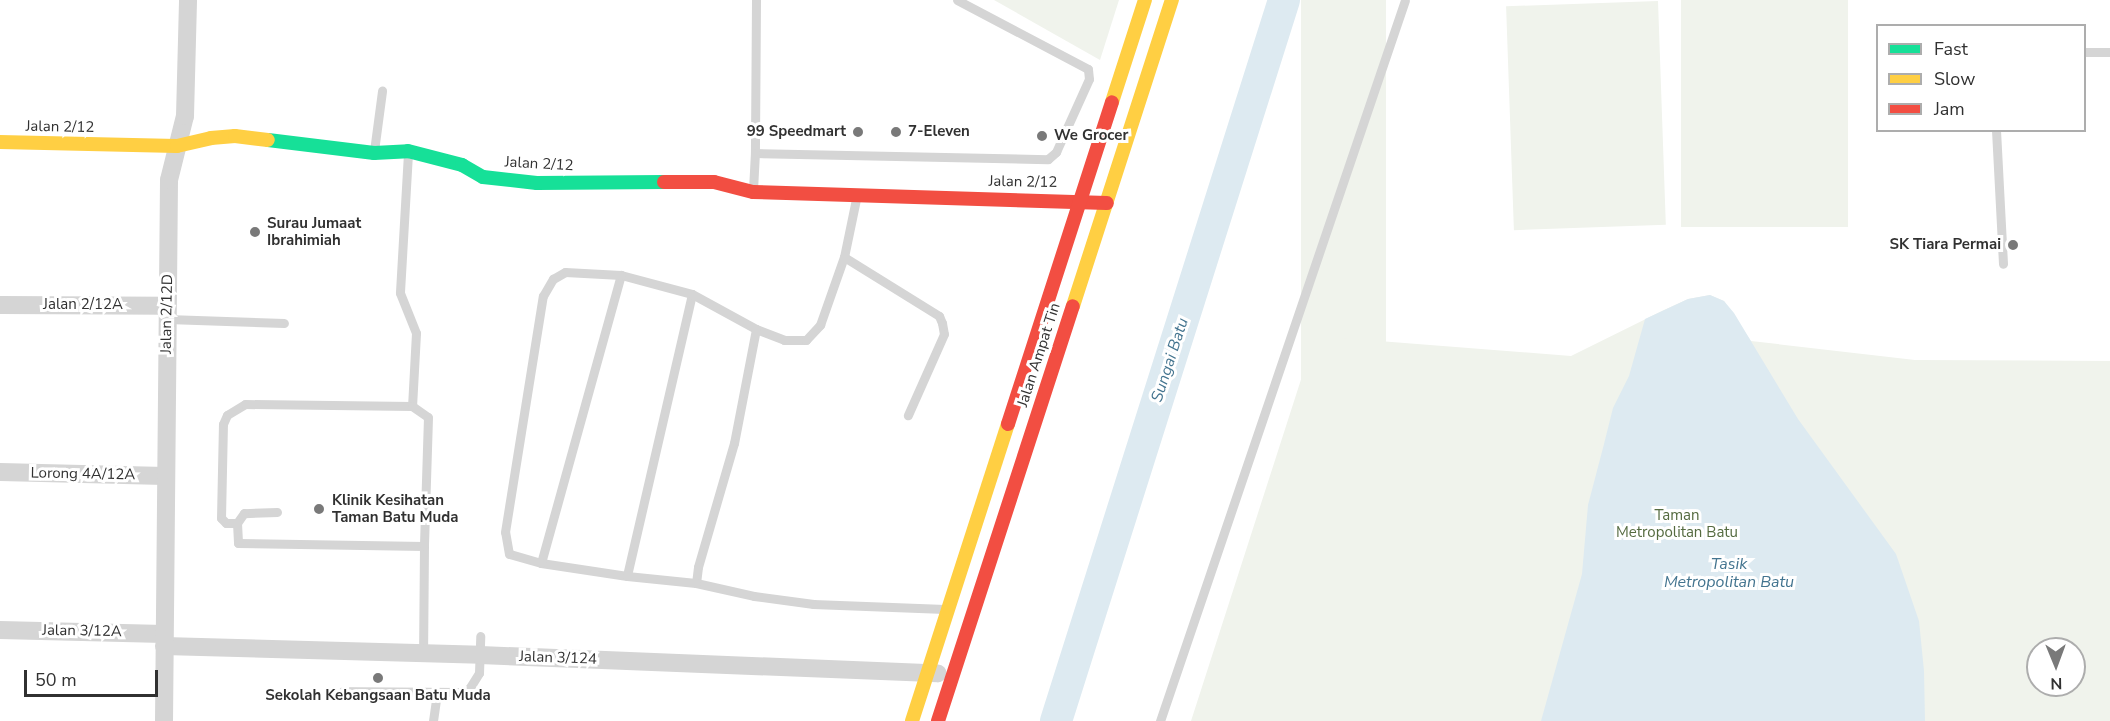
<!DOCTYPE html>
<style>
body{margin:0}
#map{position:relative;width:2110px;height:721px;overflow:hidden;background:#fff;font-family:"Nunito Sans",sans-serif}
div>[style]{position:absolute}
.green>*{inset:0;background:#f0f3ec;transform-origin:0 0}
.water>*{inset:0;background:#ddeaf1}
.river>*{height:32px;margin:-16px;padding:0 16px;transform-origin:16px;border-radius:16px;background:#ddeaf1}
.lane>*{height:9px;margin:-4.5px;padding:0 4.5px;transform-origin:4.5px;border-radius:4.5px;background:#d5d5d5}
.street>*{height:18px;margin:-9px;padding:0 9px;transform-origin:9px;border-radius:9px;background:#d5d5d5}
.fast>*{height:14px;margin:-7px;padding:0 7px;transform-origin:7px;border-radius:7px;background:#16e098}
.slow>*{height:14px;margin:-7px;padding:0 7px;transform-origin:7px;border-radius:7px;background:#ffcf43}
.jam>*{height:14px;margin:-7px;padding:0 7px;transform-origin:7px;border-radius:7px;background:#f24e42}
.dots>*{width:16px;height:16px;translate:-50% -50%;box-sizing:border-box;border:3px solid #fff;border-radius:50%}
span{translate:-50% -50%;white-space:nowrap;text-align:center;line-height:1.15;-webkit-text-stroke:6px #fff;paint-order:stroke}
.street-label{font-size:15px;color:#313131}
.poi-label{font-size:15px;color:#313131;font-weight:700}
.right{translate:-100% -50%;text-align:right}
.left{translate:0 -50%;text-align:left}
.park-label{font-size:15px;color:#556b40}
.water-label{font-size:16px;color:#43748f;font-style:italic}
.legend{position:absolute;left:1876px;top:24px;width:210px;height:108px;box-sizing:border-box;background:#fff;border:2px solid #adadad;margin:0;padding:8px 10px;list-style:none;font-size:18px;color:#313131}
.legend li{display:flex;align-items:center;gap:12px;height:30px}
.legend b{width:30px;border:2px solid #adadad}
.north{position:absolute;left:2026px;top:637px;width:60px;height:60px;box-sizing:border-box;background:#fff;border:2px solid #adadad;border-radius:50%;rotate:179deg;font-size:16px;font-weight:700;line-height:24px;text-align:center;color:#313131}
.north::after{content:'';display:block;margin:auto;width:21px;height:27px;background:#797979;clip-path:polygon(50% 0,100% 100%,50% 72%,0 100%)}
.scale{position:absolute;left:24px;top:670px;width:134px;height:27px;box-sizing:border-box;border:3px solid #313131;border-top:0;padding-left:8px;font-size:18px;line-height:21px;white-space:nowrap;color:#313131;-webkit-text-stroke:4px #fff;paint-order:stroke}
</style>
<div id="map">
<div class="green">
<div style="clip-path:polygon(994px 0,1119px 0,1100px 60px)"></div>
<div style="left:1301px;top:0;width:85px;height:758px"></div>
<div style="left:1681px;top:0;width:167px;height:227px"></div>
<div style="left:1658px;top:1px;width:224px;height:152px;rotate:88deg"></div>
<div style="clip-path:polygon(evenodd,1710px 295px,1724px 301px,1751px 341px,1915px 360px,2110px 361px,2110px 721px,1191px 721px,1315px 336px,1571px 356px,1664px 310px,1688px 299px,1710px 295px,2038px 649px,2074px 649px,2074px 685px,2038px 685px,2038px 649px)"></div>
</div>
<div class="water">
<div style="clip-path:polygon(1710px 295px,1724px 301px,1734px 313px,1798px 419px,1896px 554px,1919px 621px,1924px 671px,1925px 721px,1541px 721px,1582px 574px,1588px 505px,1604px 444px,1613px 408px,1629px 376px,1645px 319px,1688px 299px)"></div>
</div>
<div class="river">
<div style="left:1056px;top:721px;width:756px;rotate:-72.45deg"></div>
</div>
<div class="lane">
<div style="left:756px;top:0;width:153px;rotate:90.4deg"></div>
<div style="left:755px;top:153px;width:293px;rotate:1.2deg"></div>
<div style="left:1048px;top:159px;width:11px;rotate:-41deg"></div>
<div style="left:1056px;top:152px;width:80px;rotate:-65.7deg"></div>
<div style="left:1089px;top:79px;width:10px;rotate:-96deg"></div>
<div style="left:1088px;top:69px;width:148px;rotate:-152.2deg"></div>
<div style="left:2084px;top:52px;width:26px"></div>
<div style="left:1996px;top:130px;width:134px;rotate:87deg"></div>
<div style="left:374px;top:151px;width:61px;rotate:-82.4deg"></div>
<div style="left:408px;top:153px;width:140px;rotate:93.3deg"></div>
<div style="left:400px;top:293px;width:43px;rotate:68.2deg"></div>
<div style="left:416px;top:333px;width:73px;rotate:93.1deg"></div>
<div style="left:753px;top:190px;width:37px;rotate:-87deg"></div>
<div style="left:844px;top:257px;width:112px;rotate:31.8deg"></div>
<div style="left:939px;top:316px;width:8px;rotate:67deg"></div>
<div style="left:942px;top:323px;width:11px;rotate:80deg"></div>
<div style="left:944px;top:334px;width:89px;rotate:114deg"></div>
<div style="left:692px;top:294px;width:289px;rotate:103deg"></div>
<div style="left:627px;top:576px;width:87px;rotate:-171.4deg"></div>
<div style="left:541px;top:563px;width:299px;rotate:-74.5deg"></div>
<div style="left:621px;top:275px;width:73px;rotate:15deg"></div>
<div style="left:692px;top:294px;width:73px;rotate:28.7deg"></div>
<div style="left:756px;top:329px;width:30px;rotate:21deg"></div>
<div style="left:784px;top:340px;width:22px"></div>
<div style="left:806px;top:340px;width:21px;rotate:-47deg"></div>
<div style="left:820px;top:325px;width:72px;rotate:-70.6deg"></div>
<div style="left:844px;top:257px;width:59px;rotate:-78.3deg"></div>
<div style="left:167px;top:319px;width:117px;rotate:2deg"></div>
<div style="left:756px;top:329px;width:116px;rotate:100.9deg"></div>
<div style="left:734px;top:443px;width:129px;rotate:106.2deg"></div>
<div style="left:698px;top:567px;width:16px;rotate:97deg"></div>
<div style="left:696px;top:583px;width:59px;rotate:12.6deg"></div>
<div style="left:754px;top:596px;width:60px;rotate:7.7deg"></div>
<div style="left:813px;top:604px;width:132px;rotate:2.2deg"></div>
<div style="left:277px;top:512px;width:33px;rotate:178deg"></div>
<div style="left:244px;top:513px;width:12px;rotate:125deg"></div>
<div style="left:237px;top:523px;width:20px;rotate:87deg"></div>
<div style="left:238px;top:543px;width:186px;rotate:0.9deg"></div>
<div style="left:424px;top:546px;width:108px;rotate:90.5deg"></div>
<div style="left:237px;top:523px;width:11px;rotate:180deg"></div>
<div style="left:226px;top:523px;width:7px;rotate:-135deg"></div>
<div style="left:221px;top:518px;width:94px;rotate:-88.8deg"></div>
<div style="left:223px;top:424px;width:10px;rotate:-66deg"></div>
<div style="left:227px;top:415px;width:21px;rotate:-31deg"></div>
<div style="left:245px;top:404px;width:167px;rotate:0.7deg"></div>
<div style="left:412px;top:406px;width:19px;rotate:35deg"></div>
<div style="left:428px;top:417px;width:129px;rotate:91.8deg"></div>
<div style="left:541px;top:563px;width:33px;rotate:-164deg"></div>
<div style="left:509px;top:554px;width:22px;rotate:-100deg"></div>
<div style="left:505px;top:532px;width:239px;rotate:-80.9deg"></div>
<div style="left:543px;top:296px;width:20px;rotate:-60deg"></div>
<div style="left:553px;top:279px;width:14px;rotate:-30deg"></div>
<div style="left:565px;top:272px;width:56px;rotate:3.1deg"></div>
<div style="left:627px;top:576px;width:69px;rotate:5.8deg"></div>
<div style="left:328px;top:691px;width:133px;rotate:0.4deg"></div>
<div style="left:461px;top:692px;width:9px;rotate:-21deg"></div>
<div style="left:469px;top:689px;width:19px;rotate:-58deg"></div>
<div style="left:479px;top:673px;width:37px;rotate:-88deg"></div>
<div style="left:433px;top:721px;width:29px;rotate:-82deg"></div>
<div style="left:1160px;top:721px;width:761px;rotate:-71.23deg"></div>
</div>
<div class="street">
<div style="left:0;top:305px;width:167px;rotate:0.3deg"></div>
<div style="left:0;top:472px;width:165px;rotate:1.4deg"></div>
<div style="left:0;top:630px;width:164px;rotate:1.4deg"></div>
<div style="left:164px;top:646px;width:316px;rotate:1.6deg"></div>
<div style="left:480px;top:655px;width:458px;rotate:2.3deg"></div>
<div style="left:164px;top:721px;width:541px;rotate:-89.47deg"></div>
<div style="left:169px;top:180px;width:66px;rotate:-76deg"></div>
<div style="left:185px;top:116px;width:116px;rotate:-88.5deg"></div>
</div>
<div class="fast">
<div style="left:268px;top:140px;width:107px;rotate:7deg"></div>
<div style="left:374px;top:153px;width:34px;rotate:-3deg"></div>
<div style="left:408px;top:151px;width:56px;rotate:14.5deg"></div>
<div style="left:462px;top:165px;width:24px;rotate:30deg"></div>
<div style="left:483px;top:177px;width:54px;rotate:6.3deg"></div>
<div style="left:537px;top:183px;width:127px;rotate:-0.5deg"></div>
</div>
<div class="slow">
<div style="left:1112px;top:102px;width:107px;rotate:-72.1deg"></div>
<div style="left:0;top:142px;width:177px;rotate:1.3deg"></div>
<div style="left:177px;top:146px;width:35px;rotate:-13deg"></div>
<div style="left:211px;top:138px;width:24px;rotate:-5deg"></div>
<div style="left:235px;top:136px;width:33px;rotate:7deg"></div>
<div style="left:1073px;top:306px;width:322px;rotate:-72.1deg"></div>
<div style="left:912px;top:721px;width:312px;rotate:-72.1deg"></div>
</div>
<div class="jam">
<div style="left:664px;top:182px;width:50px"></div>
<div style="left:714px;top:182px;width:40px;rotate:14.4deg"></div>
<div style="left:753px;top:192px;width:354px;rotate:1.8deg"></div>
<div style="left:1008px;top:424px;width:338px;rotate:-72.1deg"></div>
<div style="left:938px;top:721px;width:436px;rotate:-72deg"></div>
</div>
<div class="dots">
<div style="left:858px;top:132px;background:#797979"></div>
<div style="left:896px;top:132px;background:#797979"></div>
<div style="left:1042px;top:136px;background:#797979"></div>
<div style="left:255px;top:232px;background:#797979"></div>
<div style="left:2013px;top:245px;background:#797979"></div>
<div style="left:319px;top:509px;background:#797979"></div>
<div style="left:378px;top:678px;background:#797979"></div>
</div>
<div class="street-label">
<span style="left:60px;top:127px;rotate:1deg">Jalan 2/12</span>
<span style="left:539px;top:164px;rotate:3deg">Jalan 2/12</span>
<span style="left:1023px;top:182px;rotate:1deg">Jalan 2/12</span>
<span style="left:83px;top:305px">Jalan 2/12A</span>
<span style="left:167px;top:314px;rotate:-89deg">Jalan 2/12D</span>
<span style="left:1039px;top:355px;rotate:-72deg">Jalan Ampat Tin</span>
<span style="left:83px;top:474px;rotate:1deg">Lorong 4A/12A</span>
<span style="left:82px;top:631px;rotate:1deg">Jalan 3/12A</span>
<span style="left:558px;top:658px;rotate:2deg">Jalan 3/124</span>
</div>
<div class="poi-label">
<span class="right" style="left:846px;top:132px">99 Speedmart</span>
<span class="left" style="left:908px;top:132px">7-Eleven</span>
<span class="left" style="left:1054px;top:136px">We Grocer</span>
<span class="left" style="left:267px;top:232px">Surau Jumaat<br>Ibrahimiah</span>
<span class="right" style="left:2001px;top:245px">SK Tiara Permai</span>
<span class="left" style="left:332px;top:509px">Klinik Kesihatan<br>Taman Batu Muda</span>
<span style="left:378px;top:696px">Sekolah Kebangsaan Batu Muda</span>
</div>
<div class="park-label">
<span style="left:1677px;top:524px">Taman<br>Metropolitan Batu</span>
</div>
<div class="water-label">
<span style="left:1170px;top:360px;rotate:-72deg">Sungai Batu</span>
<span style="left:1729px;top:573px">Tasik<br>Metropolitan Batu</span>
</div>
<ul class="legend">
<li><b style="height:8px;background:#16e098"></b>Fast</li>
<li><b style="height:8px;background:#ffcf43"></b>Slow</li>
<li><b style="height:8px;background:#f24e42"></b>Jam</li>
</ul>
<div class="north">N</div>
<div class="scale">50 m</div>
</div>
